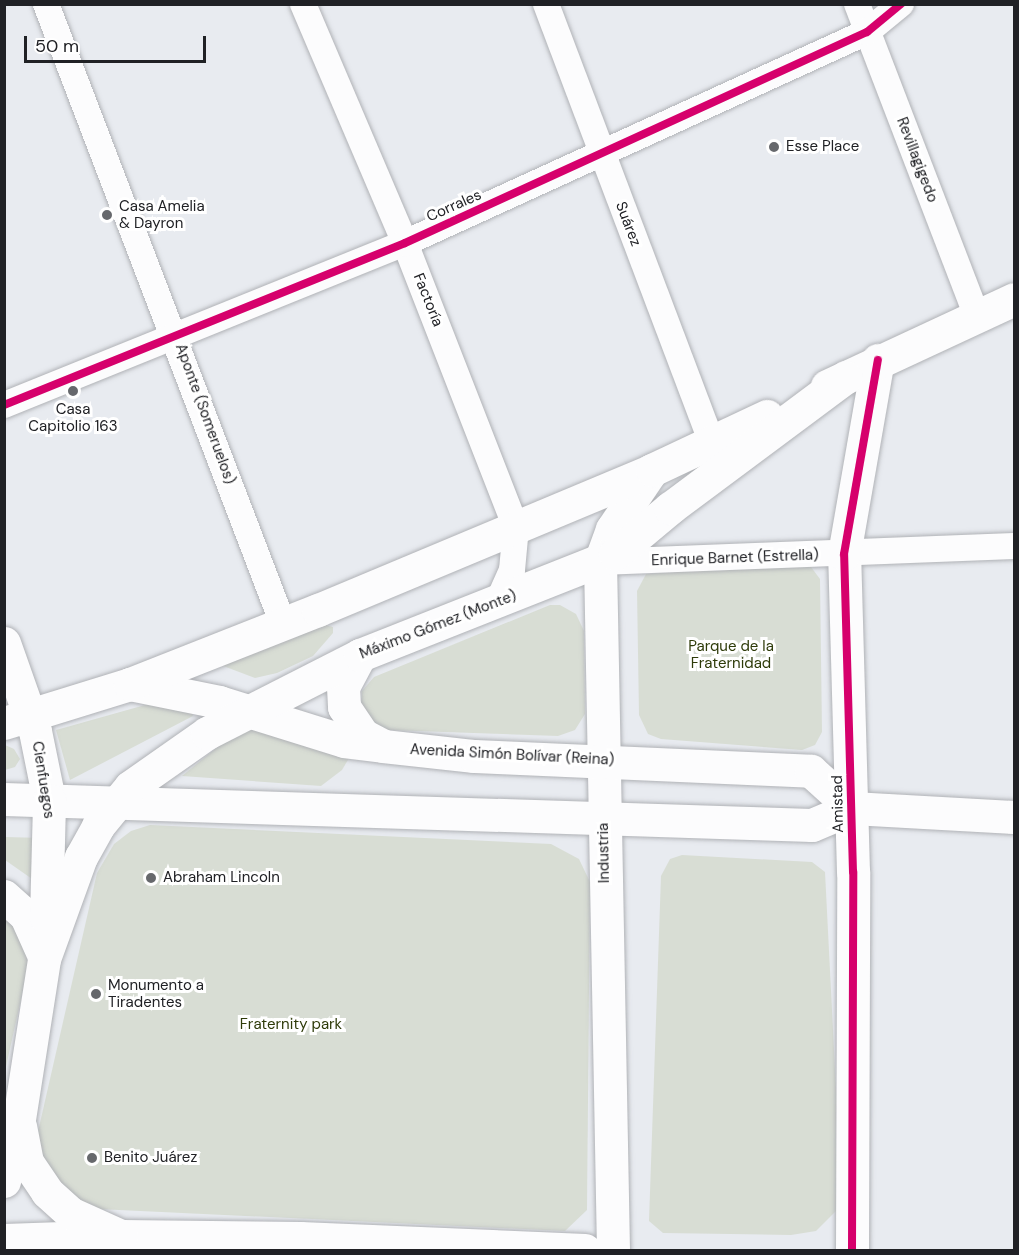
<!DOCTYPE html>
<meta charset="utf-8">
<style>
body{margin:0}
#map{position:relative;width:1019px;height:1255px;overflow:hidden;background:#e8ebf0;font-family:"DM Sans",sans-serif}
div>[style]{position:absolute}
.green>*{inset:0;background:#d8ddd4}
.roads{filter:drop-shadow(0 0 2px #b0b2b6) drop-shadow(0 0 2px #b0b2b6)}
.street>*{height:26px;margin:-13px;padding:0 13px;transform-origin:13px;border-radius:13px;background:#fcfcfd}
.secondary>*{height:33px;margin:-16.5px;padding:0 16.5px;transform-origin:16.5px;border-radius:16.5px;background:#fcfcfd}
.primary>*{height:33px;margin:-16.5px;padding:0 16.5px;transform-origin:16.5px;border-radius:16.5px;background:#fcfcfd}
.cycleway>*{height:8px;margin:-4px;padding:0 4px;transform-origin:4px;border-radius:4px;background:#d6006c}
.dots>*{width:16px;height:16px;translate:-50% -50%;box-sizing:border-box;border:3px solid #fff;border-radius:50%}
span{translate:-50% -50%;white-space:nowrap;text-align:center;line-height:1.15;-webkit-text-stroke:6px #fff;paint-order:stroke}
.poi-label{font-size:15px;color:#202125}
.left{translate:0 -50%;text-align:left}
.street-label{font-size:15px;color:#202125}
.park-label{font-size:15px;color:#2e3b09}
.frame{position:absolute;inset:0;border:6px solid #202125;pointer-events:none}
.scale{position:absolute;left:24px;top:36px;width:182px;height:27px;box-sizing:border-box;border:3px solid #202125;border-top:0;padding-left:8px;font-size:18px;line-height:21px;white-space:nowrap;color:#202125;-webkit-text-stroke:4px #fff;paint-order:stroke}
</style>
<div id="map">
<div class="green">
<div style="clip-path:polygon(808px 563px,820px 579px,822px 732px,815px 745px,802px 750px,661px 739px,648px 734px,639px 715px,637px 591px,646px 574px)"></div>
<div style="clip-path:polygon(550px 605px,560px 605px,576px 614px,584px 631px,585px 714px,575px 730px,558px 736px,388px 730px,379px 729px,361px 709px,362px 691px,374px 677px)"></div>
<div style="clip-path:polygon(325px 625px,333px 627px,333px 633px,313px 656px,277px 673px,255px 678px,218px 664px)"></div>
<div style="clip-path:polygon(163px 700px,187px 703px,193px 716px,70px 780px,56px 730px)"></div>
<div style="clip-path:polygon(257px 729px,352px 753px,342px 770px,321px 786px,182px 776px,237px 731px)"></div>
<div style="clip-path:polygon(5px 745px,14px 749px,20px 759px,15px 767px,5px 770px)"></div>
<div style="clip-path:polygon(150px 825px,551px 844px,579px 859px,590px 882px,587px 1210px,565px 1231px,98px 1209px,79px 1201px,43px 1165px,37px 1136px,97px 873px,114px 844px,131px 831px)"></div>
<div style="clip-path:polygon(5px 837px,43px 838px,35px 881px,5px 860px)"></div>
<div style="clip-path:polygon(682px 855px,812px 862px,825px 872px,841px 1188px,837px 1210px,816px 1231px,791px 1235px,663px 1233px,649px 1221px,661px 876px,670px 859px)"></div>
<div style="clip-path:polygon(5px 911px,30px 959px,5px 1071px)"></div>
</div>
<div class="roads">
<div class="street">
<div style="left:46px;top:4px;width:664px;rotate:69.08deg"></div>
<div style="left:303px;top:4px;width:260px;rotate:66.9deg"></div>
<div style="left:405px;top:243px;width:305px;rotate:68.7deg"></div>
<div style="left:516px;top:527px;width:43px;rotate:95.3deg"></div>
<div style="left:512px;top:570px;width:34px;rotate:114deg"></div>
<div style="left:546px;top:4px;width:469px;rotate:69.3deg"></div>
<div style="left:857px;top:4px;width:334px;rotate:69deg"></div>
<div style="left:4px;top:405px;width:432px;rotate:-22deg"></div>
<div style="left:405px;top:243px;width:508px;rotate:-24.55deg"></div>
<div style="left:867px;top:32px;width:44px;rotate:-39.5deg"></div>
<div style="left:600px;top:562px;width:414px;rotate:-2.2deg"></div>
</div>
<div class="secondary">
<div style="left:4px;top:643px;width:93px;rotate:70.6deg"></div>
<div style="left:35px;top:731px;width:70px;rotate:78.5deg"></div>
<div style="left:4px;top:1240px;width:117px;rotate:-2deg"></div>
<div style="left:121px;top:1236px;width:179px;rotate:0.6deg"></div>
<div style="left:300px;top:1238px;width:285px;rotate:2.4deg"></div>
<div style="left:613px;top:1250px;width:688px;rotate:-91.08deg"></div>
<div style="left:600px;top:562px;width:35px;rotate:-70deg"></div>
<div style="left:612px;top:529px;width:71px;rotate:-55.9deg"></div>
<div style="left:852px;top:1250px;width:378px;rotate:-89.8deg"></div>
<div style="left:853px;top:872px;width:318px;rotate:-91.6deg"></div>
<div style="left:844px;top:554px;width:197px;rotate:-80.1deg"></div>
</div>
<div class="primary">
<div style="left:827px;top:386px;width:206px;rotate:-24.9deg"></div>
<div style="left:360px;top:655px;width:36px;rotate:118deg"></div>
<div style="left:343px;top:687px;width:20px;rotate:87deg"></div>
<div style="left:344px;top:707px;width:34px;rotate:56deg"></div>
<div style="left:363px;top:735px;width:21px;rotate:28deg"></div>
<div style="left:130px;top:684px;width:91px;rotate:11.4deg"></div>
<div style="left:219px;top:702px;width:131px;rotate:17.3deg"></div>
<div style="left:344px;top:741px;width:39px;rotate:7deg"></div>
<div style="left:383px;top:746px;width:92px;rotate:6.3deg"></div>
<div style="left:474px;top:756px;width:337px;rotate:2.5deg"></div>
<div style="left:811px;top:771px;width:55px;rotate:42.1deg"></div>
<div style="left:4px;top:723px;width:132px;rotate:-17.2deg"></div>
<div style="left:130px;top:684px;width:202px;rotate:-21.5deg"></div>
<div style="left:318px;top:610px;width:362px;rotate:-22.7deg"></div>
<div style="left:652px;top:470px;width:127px;rotate:-25.2deg"></div>
<div style="left:4px;top:799px;width:808px;rotate:1.84deg"></div>
<div style="left:812px;top:825px;width:43px;rotate:-23deg"></div>
<div style="left:852px;top:808px;width:162px;rotate:3.2deg"></div>
<div style="left:4px;top:896px;width:30px;rotate:42deg"></div>
<div style="left:26px;top:916px;width:42px;rotate:65.9deg"></div>
<div style="left:46px;top:918px;width:118px;rotate:-88.5deg"></div>
<div style="left:20px;top:1126px;width:37px;rotate:79deg"></div>
<div style="left:27px;top:1162px;width:36px;rotate:56deg"></div>
<div style="left:47px;top:1192px;width:31px;rotate:42deg"></div>
<div style="left:70px;top:1213px;width:56px;rotate:24.3deg"></div>
<div style="left:4px;top:1181px;width:64px;rotate:-76.4deg"></div>
<div style="left:19px;top:1119px;width:162px;rotate:-81.1deg"></div>
<div style="left:44px;top:959px;width:109px;rotate:-70.1deg"></div>
<div style="left:81px;top:857px;width:35px;rotate:-61deg"></div>
<div style="left:98px;top:826px;width:50px;rotate:-50.6deg"></div>
<div style="left:130px;top:787px;width:94px;rotate:-35deg"></div>
<div style="left:207px;top:733px;width:172px;rotate:-27deg"></div>
<div style="left:360px;top:655px;width:274px;rotate:-21.6deg"></div>
<div style="left:615px;top:554px;width:72px;rotate:-39.9deg"></div>
<div style="left:670px;top:508px;width:219px;rotate:-36.7deg"></div>
<div style="left:45px;top:1250px;width:77px;rotate:-10.4deg"></div>
</div>
</div>
<div class="cycleway">
<div style="left:4px;top:405px;width:432px;rotate:-22deg"></div>
<div style="left:405px;top:243px;width:508px;rotate:-24.55deg"></div>
<div style="left:867px;top:32px;width:44px;rotate:-39.5deg"></div>
<div style="left:852px;top:1250px;width:378px;rotate:-89.8deg"></div>
<div style="left:853px;top:872px;width:318px;rotate:-91.6deg"></div>
<div style="left:844px;top:554px;width:197px;rotate:-80.1deg"></div>
</div>
<div class="dots">
<div style="left:774px;top:147px;background:#66686c"></div>
<div style="left:107px;top:215px;background:#66686c"></div>
<div style="left:73px;top:391px;background:#66686c"></div>
<div style="left:151px;top:878px;background:#66686c"></div>
<div style="left:96px;top:994px;background:#66686c"></div>
<div style="left:92px;top:1158px;background:#66686c"></div>
</div>
<div class="poi-label">
<span class="left" style="left:786px;top:147px">Esse Place</span>
<span class="left" style="left:119px;top:215px">Casa Amelia<br>&amp; Dayron</span>
<span style="left:73px;top:418px">Casa<br>Capitolio 163</span>
<span class="left" style="left:163px;top:878px">Abraham Lincoln</span>
<span class="left" style="left:108px;top:994px">Monumento a<br>Tiradentes</span>
<span class="left" style="left:104px;top:1158px">Benito Juárez</span>
</div>
<div class="street-label">
<span style="left:917px;top:160px;rotate:69deg">Revillagigedo</span>
<span style="left:454px;top:206px;rotate:-24deg">Corrales</span>
<span style="left:628px;top:224px;rotate:69deg">Suárez</span>
<span style="left:428px;top:300px;rotate:68deg">Factoría</span>
<span style="left:205px;top:414px;rotate:70deg">Aponte (Someruelos)</span>
<span style="left:735px;top:558px;rotate:-2deg">Enrique Barnet (Estrella)</span>
<span style="left:438px;top:625px;rotate:-21deg">Máximo Gómez (Monte)</span>
<span style="left:512px;top:755px;rotate:3deg">Avenida Simón Bolívar (Reina)</span>
<span style="left:43px;top:780px;rotate:81deg">Cienfuegos</span>
<span style="left:838px;top:804px;rotate:-91deg">Amistad</span>
<span style="left:604px;top:853px;rotate:-91deg">Industria</span>
</div>
<div class="park-label">
<span style="left:731px;top:655px">Parque de la<br>Fraternidad</span>
<span style="left:291px;top:1025px">Fraternity park</span>
</div>
<div class="frame"></div>
<div class="scale">50 m</div>
</div>
